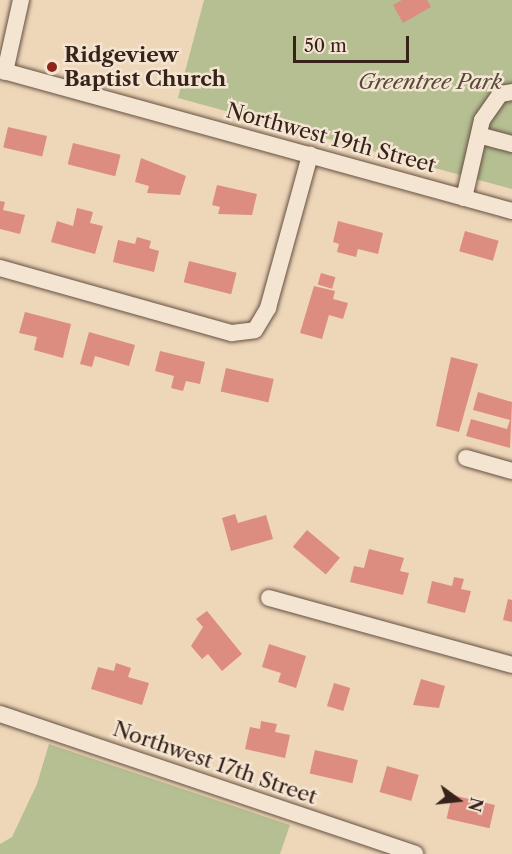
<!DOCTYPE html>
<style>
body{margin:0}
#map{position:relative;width:512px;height:854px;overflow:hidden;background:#eed7b9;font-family:"Libre Caslon Text",serif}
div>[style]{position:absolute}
.green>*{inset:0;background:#b5bf92}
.building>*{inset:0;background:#dc8d7f;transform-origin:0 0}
.roads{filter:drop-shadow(0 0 2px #665042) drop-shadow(0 0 2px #665042)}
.minor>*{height:16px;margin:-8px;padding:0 8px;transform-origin:8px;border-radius:8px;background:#f4e5d2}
.dots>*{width:16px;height:16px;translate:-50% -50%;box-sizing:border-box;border:3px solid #f4e5d2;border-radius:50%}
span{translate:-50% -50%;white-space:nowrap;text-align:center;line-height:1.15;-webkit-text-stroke:5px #f4e5d2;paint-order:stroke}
.poi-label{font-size:21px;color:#38231b;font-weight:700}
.left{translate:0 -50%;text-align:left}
.park-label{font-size:21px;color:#574a39;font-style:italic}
.street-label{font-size:21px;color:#38231b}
.north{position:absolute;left:428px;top:770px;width:60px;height:60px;-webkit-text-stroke:4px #f4e5d2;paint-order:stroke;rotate:105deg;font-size:16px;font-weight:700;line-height:24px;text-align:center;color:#38231b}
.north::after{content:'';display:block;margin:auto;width:21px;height:27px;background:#38231b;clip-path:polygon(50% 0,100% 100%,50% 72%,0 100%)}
.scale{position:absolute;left:293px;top:36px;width:116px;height:27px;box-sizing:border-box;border:3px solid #38231b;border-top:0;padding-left:8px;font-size:18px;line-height:21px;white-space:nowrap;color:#38231b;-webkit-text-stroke:4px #f4e5d2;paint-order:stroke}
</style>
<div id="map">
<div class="green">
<div style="clip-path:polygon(204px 0,512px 0,512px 189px,178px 98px)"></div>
<div style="clip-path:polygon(49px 744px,290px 825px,280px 854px,0 854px,0 844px,12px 837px,37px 784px)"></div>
</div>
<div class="building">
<div style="clip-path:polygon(402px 0,427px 0,431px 7px,403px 23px,393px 5px)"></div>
<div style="left:8px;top:127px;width:40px;height:21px;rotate:13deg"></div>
<div style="left:73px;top:143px;width:49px;height:22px;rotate:14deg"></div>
<div style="clip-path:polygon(141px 158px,186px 176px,180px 195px,147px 193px,149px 186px,135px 182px)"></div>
<div style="clip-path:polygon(217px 185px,257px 194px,252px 215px,218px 214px,220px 207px,212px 205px)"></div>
<div style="clip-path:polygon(0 201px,5px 202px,3px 210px,25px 215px,20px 234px,0 229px)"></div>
<div style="clip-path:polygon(77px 208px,93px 212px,90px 223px,103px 226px,95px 254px,51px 242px,57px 221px,73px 226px)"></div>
<div style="clip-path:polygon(338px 221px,383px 233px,378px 254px,358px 249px,356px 257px,337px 252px,339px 244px,333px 242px)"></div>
<div style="left:465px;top:231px;width:35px;height:21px;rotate:16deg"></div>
<div style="clip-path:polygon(137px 237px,151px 241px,149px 248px,159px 251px,154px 272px,113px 262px,118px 240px,135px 244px)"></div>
<div style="left:189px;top:261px;width:49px;height:22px;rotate:14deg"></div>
<div style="left:321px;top:273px;width:15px;height:12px;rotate:16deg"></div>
<div style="clip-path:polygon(314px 286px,335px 291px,333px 299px,348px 303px,343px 319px,329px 315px,322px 339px,300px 333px)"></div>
<div style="clip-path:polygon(25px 312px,71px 324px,63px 358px,34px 350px,37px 337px,19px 333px)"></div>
<div style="clip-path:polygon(89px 332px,135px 345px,129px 366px,95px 356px,92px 367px,80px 364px)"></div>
<div style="clip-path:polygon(160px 351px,205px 362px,200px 384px,186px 381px,183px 391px,171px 388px,174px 376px,155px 371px)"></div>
<div style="clip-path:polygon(451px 357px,478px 364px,459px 432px,436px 426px)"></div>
<div style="left:226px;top:368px;width:49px;height:24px;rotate:13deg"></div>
<div style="clip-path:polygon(478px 392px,512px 402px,510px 448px,466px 436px,471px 419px,507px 429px,510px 420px,473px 410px)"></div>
<div style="clip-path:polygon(235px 514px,238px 523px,266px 515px,273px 539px,231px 551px,222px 518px)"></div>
<div style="left:307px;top:530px;width:43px;height:22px;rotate:40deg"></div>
<div style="clip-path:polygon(369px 549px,404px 558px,400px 571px,409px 573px,403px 595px,350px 582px,354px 566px,364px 568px)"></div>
<div style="clip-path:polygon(454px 577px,464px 579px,461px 589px,471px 591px,465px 613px,427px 603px,432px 581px,452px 586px)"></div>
<div style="clip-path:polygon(508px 599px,512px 600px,512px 622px,503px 620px)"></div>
<div style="clip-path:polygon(207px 611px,242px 654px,222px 671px,208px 654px,202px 659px,191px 646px,203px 627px,196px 619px)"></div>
<div style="clip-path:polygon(269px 644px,306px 656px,296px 688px,278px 682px,281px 673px,262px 667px)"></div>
<div style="clip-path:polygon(116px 663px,131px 668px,128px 677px,149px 683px,142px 705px,91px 689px,98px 667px,114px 671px)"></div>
<div style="clip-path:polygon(421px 679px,445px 686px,439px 708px,413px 705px)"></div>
<div style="left:334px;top:683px;width:17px;height:24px;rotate:17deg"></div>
<div style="clip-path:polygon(261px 721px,277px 724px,275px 732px,290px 735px,285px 758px,245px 749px,250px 727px,260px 729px)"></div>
<div style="left:315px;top:750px;width:44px;height:24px;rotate:13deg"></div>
<div style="left:387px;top:766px;width:33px;height:27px;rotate:16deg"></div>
<div style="left:452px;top:795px;width:44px;height:24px;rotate:13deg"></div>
</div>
<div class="roads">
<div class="minor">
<div style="left:0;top:70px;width:531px;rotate:15.4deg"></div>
<div style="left:5px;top:72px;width:74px;rotate:-77.5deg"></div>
<div style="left:482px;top:136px;width:31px;rotate:15deg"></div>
<div style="left:464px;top:198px;width:80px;rotate:-77deg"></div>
<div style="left:482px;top:120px;width:32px;rotate:-55deg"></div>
<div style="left:500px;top:94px;width:12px;rotate:-9deg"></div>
<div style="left:0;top:268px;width:241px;rotate:15.7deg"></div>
<div style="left:232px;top:333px;width:23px;rotate:-7deg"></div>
<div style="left:255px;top:330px;width:26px;rotate:-59deg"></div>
<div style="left:268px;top:308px;width:159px;rotate:-74.6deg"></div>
<div style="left:466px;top:458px;width:48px;rotate:15.8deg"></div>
<div style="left:269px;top:598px;width:252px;rotate:15.4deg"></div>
<div style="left:0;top:714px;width:438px;rotate:18.6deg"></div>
</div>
</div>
<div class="dots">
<div style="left:52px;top:67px;background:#8f2418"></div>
</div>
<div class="poi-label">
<span class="left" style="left:64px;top:67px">Ridgeview<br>Baptist Church</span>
</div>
<div class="park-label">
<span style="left:430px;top:82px">Greentree Park</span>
</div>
<div class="street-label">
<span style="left:331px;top:138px;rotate:15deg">Northwest 19th Street</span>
<span style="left:215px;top:763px;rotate:19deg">Northwest 17th Street</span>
</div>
<div class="north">N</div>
<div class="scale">50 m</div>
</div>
